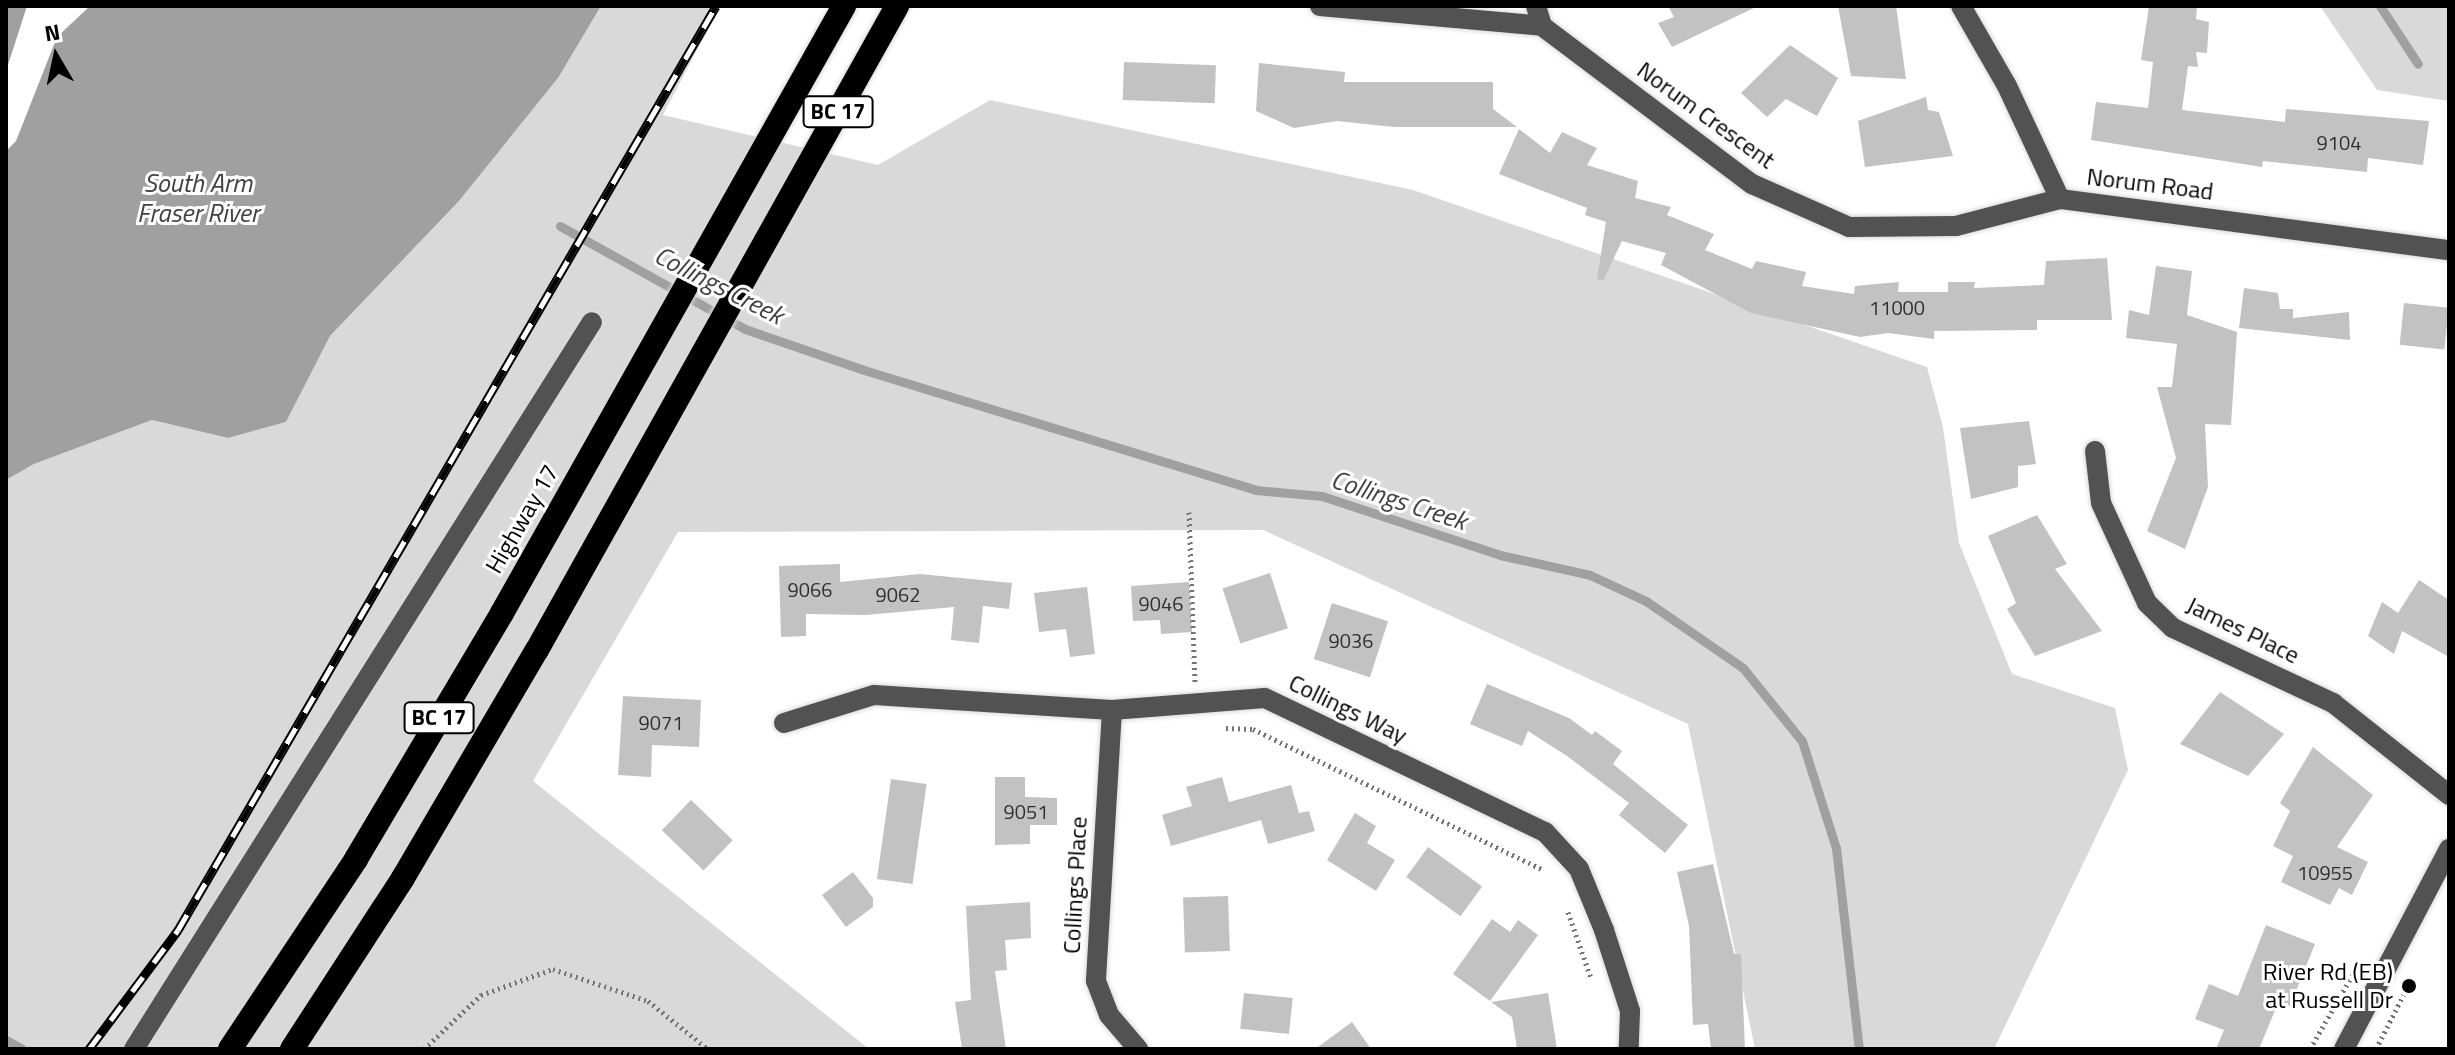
<!DOCTYPE html>
<style>
body{margin:0}
#map{position:relative;width:2455px;height:1055px;overflow:hidden;background:#fff;font-family:"Titillium Web",sans-serif}
div>[style]{position:absolute}
.green>*{inset:0;background:#d9d9d9}
.water>*{inset:0;background:#a0a0a0}
.stream>*{height:9px;margin:-4.5px;padding:0 4.5px;transform-origin:4.5px;border-radius:4.5px;background:#a0a0a0}
.building>*{inset:0;background:#c2c2c2;transform-origin:0 0}
.path>*{height:5px;margin-top:-2.5px;transform-origin:0;background:repeating-linear-gradient(90deg,#747474 0 2px,transparent 0 6px)}
.roads{filter:drop-shadow(0 0 2px #dbdbdb) drop-shadow(0 0 2px #dbdbdb)}
.minor>*{height:20px;margin:-10px;padding:0 10px;transform-origin:10px;border-radius:10px;background:#525252}
.highway>*{height:24px;margin:-12px;padding:0 12px;transform-origin:12px;border-radius:12px;background:#000}
.rail>*{height:9px;margin-top:-4.5px;transform-origin:0;background:repeating-linear-gradient(90deg,#fff 0 18px,#000 0 36px);box-sizing:border-box;border-block:2px solid #000}
.dots>*{width:22px;height:22px;translate:-50% -50%;box-sizing:border-box;border:4px solid #fff;border-radius:50%}
span{translate:-50% -50%;white-space:nowrap;text-align:center;line-height:1.15;-webkit-text-stroke:6px #fff;paint-order:stroke}
.number-label{font-size:20px;color:#303030}
.number-label span{-webkit-text-stroke-width:0}
.shield-label span{padding:2px 6px;background:#fff;border:2px solid;border-radius:6px;-webkit-text-stroke-width:0}
.shield-label{font-size:22px;color:#000;font-weight:700}
.street-label{font-size:24px;color:#000}
.poi-label{font-size:24px;color:#000}
.right{translate:-100% -50%;text-align:right}
.water-label{font-size:26px;color:#414141;font-style:italic}
.frame{position:absolute;inset:0;border:8px solid #000;pointer-events:none}
.north{position:absolute;left:16px;top:16px;width:80px;height:80px;-webkit-text-stroke:6px #fff;paint-order:stroke;rotate:351deg;font-size:22px;font-weight:700;line-height:32px;text-align:center;color:#000}
.north::after{content:'';display:block;margin:auto;width:28px;height:36px;background:#000;clip-path:polygon(50% 0,100% 100%,50% 72%,0 100%)}
</style>
<div id="map">
<div class="green">
<div style="clip-path:polygon(601px 6px,720px 6px,663px 115px,878px 165px,990px 100px,1413px 190px,1927px 367px,1943px 427px,1959px 543px,2012px 674px,2115px 708px,2128px 770px,1994px 1049px,1755px 1049px,1688px 724px,1263px 530px,678px 532px,533px 781px,869px 1049px,6px 1049px,6px 480px,34px 464px,152px 420px,228px 438px,286px 422px,330px 336px,459px 201px,558px 78px)"></div>
<div style="clip-path:polygon(2320px 6px,2449px 6px,2449px 101px,2377px 90px)"></div>
</div>
<div class="water">
<div style="clip-path:polygon(6px 6px,27px 6px,6px 71px)"></div>
<div style="clip-path:polygon(90px 6px,601px 6px,558px 78px,459px 201px,330px 336px,286px 422px,228px 438px,152px 420px,34px 464px,6px 480px,6px 151px,16px 141px,57px 37px)"></div>
</div>
<div class="stream">
<div style="left:2380px;top:6px;width:69px;rotate:56.8deg"></div>
<div style="left:560px;top:226px;width:212px;rotate:29.1deg"></div>
<div style="left:745px;top:329px;width:126px;rotate:19deg"></div>
<div style="left:864px;top:370px;width:410px;rotate:17deg"></div>
<div style="left:1256px;top:490px;width:66px;rotate:5.2deg"></div>
<div style="left:1322px;top:496px;width:188px;rotate:18.3deg"></div>
<div style="left:1500px;top:555px;width:92px;rotate:12.5deg"></div>
<div style="left:1590px;top:575px;width:62px;rotate:24.9deg"></div>
<div style="left:1646px;top:601px;width:118px;rotate:34.6deg"></div>
<div style="left:1743px;top:668px;width:94px;rotate:51.1deg"></div>
<div style="left:1802px;top:741px;width:112px;rotate:72.4deg"></div>
<div style="left:1836px;top:848px;width:202px;rotate:83.5deg"></div>
<div style="left:6px;top:1040px;width:18px;rotate:29deg"></div>
</div>
<div class="building">
<div style="clip-path:polygon(1668px 6px,1758px 6px,1672px 47px,1658px 23px,1674px 17px)"></div>
<div style="clip-path:polygon(1838px 6px,1896px 6px,1906px 79px,1851px 76px)"></div>
<div style="clip-path:polygon(2149px 6px,2197px 6px,2196px 19px,2209px 22px,2207px 53px,2196px 52px,2198px 67px,2188px 66px,2182px 110px,2285px 122px,2286px 109px,2429px 121px,2423px 165px,2368px 158px,2367px 172px,2263px 161px,2262px 167px,2091px 140px,2096px 102px,2148px 108px,2153px 62px,2141px 60px)"></div>
<div style="clip-path:polygon(1790px 45px,1838px 78px,1817px 116px,1786px 99px,1767px 117px,1741px 93px)"></div>
<div style="left:1124px;top:62px;width:92px;height:38px;rotate:2deg"></div>
<div style="clip-path:polygon(1259px 63px,1345px 72px,1344px 82px,1493px 82px,1493px 109px,1517px 127px,1394px 127px,1337px 121px,1294px 128px,1256px 111px)"></div>
<div style="clip-path:polygon(1926px 97px,1928px 110px,1939px 112px,1953px 156px,1865px 167px,1858px 121px)"></div>
<div style="clip-path:polygon(1519px 129px,1550px 153px,1562px 132px,1597px 148px,1587px 165px,1638px 181px,1635px 198px,1671px 207px,1667px 215px,1714px 234px,1705px 250px,1752px 269px,1756px 261px,1806px 272px,1802px 286px,1854px 294px,1855px 286px,1899px 282px,1898px 292px,1948px 292px,1948px 282px,1975px 282px,1974px 288px,2044px 285px,2046px 261px,2107px 258px,2112px 320px,2037px 320px,2037px 330px,1934px 331px,1934px 339px,1888px 333px,1860px 337px,1751px 313px,1661px 265px,1666px 253px,1622px 241px,1603px 281px,1597px 279px,1606px 222px,1585px 215px,1587px 208px,1499px 174px)"></div>
<div style="clip-path:polygon(2156px 266px,2192px 271px,2187px 315px,2237px 332px,2231px 425px,2205px 424px,2208px 487px,2185px 549px,2147px 531px,2176px 458px,2157px 387px,2172px 387px,2177px 344px,2126px 338px,2129px 310px,2149px 315px)"></div>
<div style="clip-path:polygon(2244px 288px,2278px 293px,2280px 309px,2293px 309px,2293px 318px,2349px 312px,2350px 340px,2239px 328px)"></div>
<div style="left:2404px;top:303px;width:45px;height:42px;rotate:6deg"></div>
<div style="clip-path:polygon(2029px 421px,2036px 464px,2018px 466px,2018px 487px,1971px 499px,1960px 428px)"></div>
<div style="clip-path:polygon(2037px 515px,2067px 564px,2055px 569px,2102px 631px,2035px 656px,2007px 609px,2016px 603px,1988px 536px)"></div>
<div style="clip-path:polygon(840px 564px,840px 582px,920px 574px,1012px 583px,1009px 609px,983px 606px,979px 643px,951px 640px,954px 607px,866px 615px,806px 614px,806px 636px,781px 637px,779px 566px)"></div>
<div style="left:1270px;top:573px;width:58px;height:50px;rotate:72deg"></div>
<div style="clip-path:polygon(2419px 580px,2449px 600px,2449px 657px,2402px 631px,2394px 654px,2368px 636px,2382px 602px,2398px 613px)"></div>
<div style="clip-path:polygon(1189px 582px,1192px 632px,1161px 634px,1160px 620px,1133px 621px,1131px 586px)"></div>
<div style="clip-path:polygon(1087px 587px,1095px 654px,1070px 657px,1066px 629px,1039px 632px,1034px 593px)"></div>
<div style="left:1332px;top:603px;width:59px;height:59px;rotate:18deg"></div>
<div style="clip-path:polygon(1487px 684px,1569px 718px,1592px 735px,1595px 731px,1622px 751px,1613px 764px,1688px 825px,1665px 853px,1619px 815px,1629px 803px,1567px 756px,1528px 731px,1522px 746px,1470px 724px)"></div>
<div style="clip-path:polygon(2220px 692px,2284px 734px,2248px 776px,2180px 744px)"></div>
<div style="clip-path:polygon(623px 696px,701px 700px,699px 747px,652px 745px,651px 777px,618px 775px)"></div>
<div style="clip-path:polygon(2313px 747px,2373px 795px,2337px 847px,2368px 862px,2352px 895px,2339px 888px,2330px 905px,2281px 882px,2293px 856px,2273px 846px,2290px 811px,2280px 803px)"></div>
<div style="clip-path:polygon(995px 777px,1025px 777px,1025px 797px,1057px 798px,1057px 825px,1030px 825px,1030px 844px,995px 845px)"></div>
<div style="clip-path:polygon(1222px 777px,1229px 802px,1291px 785px,1299px 813px,1309px 811px,1315px 831px,1268px 844px,1261px 820px,1171px 846px,1162px 815px,1192px 806px,1186px 787px)"></div>
<div style="left:891px;top:779px;width:36px;height:101px;rotate:8deg"></div>
<div style="left:691px;top:800px;width:58px;height:42px;rotate:44deg"></div>
<div style="clip-path:polygon(1355px 813px,1376px 826px,1367px 843px,1395px 860px,1376px 891px,1327px 860px)"></div>
<div style="left:1428px;top:847px;width:67px;height:37px;rotate:36deg"></div>
<div style="clip-path:polygon(1713px 864px,1734px 954px,1741px 954px,1745px 1049px,1711px 1049px,1708px 1024px,1693px 1025px,1689px 926px,1677px 872px)"></div>
<div style="clip-path:polygon(853px 872px,873px 898px,873px 907px,846px 927px,822px 895px)"></div>
<div style="left:1228px;top:896px;width:55px;height:45px;rotate:88deg"></div>
<div style="clip-path:polygon(1030px 902px,1031px 938px,1005px 940px,1007px 970px,995px 971px,1006px 1049px,962px 1049px,955px 1002px,971px 1000px,966px 906px)"></div>
<div style="clip-path:polygon(1492px 919px,1510px 932px,1518px 920px,1538px 935px,1490px 1001px,1453px 974px)"></div>
<div style="clip-path:polygon(2266px 925px,2315px 944px,2290px 1006px,2279px 1001px,2259px 1049px,2216px 1049px,2224px 1030px,2195px 1019px,2209px 984px,2238px 996px)"></div>
<div style="left:1244px;top:993px;width:49px;height:36px;rotate:6deg"></div>
<div style="clip-path:polygon(1548px 993px,1557px 1049px,1517px 1049px,1512px 1017px,1491px 1002px)"></div>
<div style="clip-path:polygon(1352px 1022px,1371px 1049px,1315px 1049px)"></div>
</div>
<div class="path">
<div style="left:1189px;top:512px;width:171px;rotate:88deg"></div>
<div style="left:1226px;top:728px;width:27px;rotate:2deg"></div>
<div style="left:1253px;top:729px;width:323px;rotate:25.9deg"></div>
<div style="left:1568px;top:912px;width:70px;rotate:70.8deg"></div>
<div style="left:424px;top:1049px;width:79px;rotate:-43.5deg"></div>
<div style="left:481px;top:995px;width:77px;rotate:-19.9deg"></div>
<div style="left:553px;top:969px;width:100px;rotate:18.6deg"></div>
<div style="left:648px;top:1001px;width:77px;rotate:38.7deg"></div>
<div style="left:2310px;top:1049px;width:95px;rotate:-60.2deg"></div>
<div style="left:2376px;top:1049px;width:71px;rotate:-63.1deg"></div>
</div>
<div class="roads">
<div class="minor">
<div style="left:1320px;top:6px;width:223px;rotate:5.1deg"></div>
<div style="left:1536px;top:6px;width:21px;rotate:73deg"></div>
<div style="left:1542px;top:26px;width:263px;rotate:37deg"></div>
<div style="left:1752px;top:184px;width:106px;rotate:23.9deg"></div>
<div style="left:1849px;top:227px;width:107px;rotate:-0.5deg"></div>
<div style="left:1956px;top:226px;width:107px;rotate:-14.6deg"></div>
<div style="left:2060px;top:199px;width:392px;rotate:7.5deg"></div>
<div style="left:1961px;top:6px;width:92px;rotate:60.1deg"></div>
<div style="left:2007px;top:86px;width:125px;rotate:64.9deg"></div>
<div style="left:2095px;top:451px;width:52px;rotate:83.4deg"></div>
<div style="left:2101px;top:503px;width:110px;rotate:65.3deg"></div>
<div style="left:2147px;top:603px;width:36px;rotate:44deg"></div>
<div style="left:2173px;top:628px;width:177px;rotate:25.1deg"></div>
<div style="left:2333px;top:703px;width:148px;rotate:38.4deg"></div>
<div style="left:1112px;top:710px;width:271px;rotate:93.4deg"></div>
<div style="left:1096px;top:981px;width:36px;rotate:69deg"></div>
<div style="left:1109px;top:1015px;width:45px;rotate:49.5deg"></div>
<div style="left:784px;top:723px;width:94px;rotate:-17.3deg"></div>
<div style="left:874px;top:695px;width:238px;rotate:3.6deg"></div>
<div style="left:1112px;top:710px;width:153px;rotate:-4.5deg"></div>
<div style="left:1265px;top:698px;width:310px;rotate:25.6deg"></div>
<div style="left:1545px;top:832px;width:50px;rotate:47.4deg"></div>
<div style="left:1579px;top:869px;width:66px;rotate:67.7deg"></div>
<div style="left:1604px;top:930px;width:85px;rotate:72.2deg"></div>
<div style="left:1630px;top:1011px;width:38px;rotate:92deg"></div>
<div style="left:134px;top:1049px;width:859px;rotate:-57.79deg"></div>
<div style="left:2344px;top:1049px;width:226px;rotate:-62.3deg"></div>
</div>
<div class="highway">
<div style="left:230px;top:1049px;width:228px;rotate:-56.4deg"></div>
<div style="left:356px;top:859px;width:286px;rotate:-59.3deg"></div>
<div style="left:502px;top:613px;width:697px;rotate:-60.6deg"></div>
<div style="left:292px;top:1049px;width:204px;rotate:-57deg"></div>
<div style="left:403px;top:878px;width:264px;rotate:-59.6deg"></div>
<div style="left:537px;top:650px;width:738px;rotate:-60.79deg"></div>
</div>
</div>
<div class="rail">
<div style="left:89px;top:1049px;width:149px;rotate:-53.2deg"></div>
<div style="left:178px;top:930px;width:1069px;rotate:-59.79deg"></div>
</div>
<div class="dots">
<div style="left:2409px;top:986px;background:#000"></div>
</div>
<div class="number-label">
<span style="left:2339px;top:142px">9104</span>
<span style="left:1897px;top:307px">11000</span>
<span style="left:810px;top:589px">9066</span>
<span style="left:898px;top:594px">9062</span>
<span style="left:1161px;top:603px">9046</span>
<span style="left:1351px;top:640px">9036</span>
<span style="left:661px;top:722px">9071</span>
<span style="left:1026px;top:811px">9051</span>
<span style="left:2325px;top:872px">10955</span>
</div>
<div class="shield-label">
<span style="left:838px;top:112px">BC 17</span>
<span style="left:439px;top:718px">BC 17</span>
</div>
<div class="street-label">
<span style="left:1706px;top:115px;rotate:36deg">Norum Crescent</span>
<span style="left:2150px;top:184px;rotate:7deg">Norum Road</span>
<span style="left:522px;top:519px;rotate:-60deg">Highway 17</span>
<span style="left:2243px;top:630px;rotate:26deg">James Place</span>
<span style="left:1348px;top:709px;rotate:26deg">Collings Way</span>
<span style="left:1075px;top:885px;rotate:-87deg">Collings Place</span>
</div>
<div class="poi-label">
<span class="right" style="left:2393px;top:986px">River Rd (EB)<br>at Russell Dr</span>
</div>
<div class="water-label">
<span style="left:198px;top:198px">South Arm<br>Fraser River</span>
<span style="left:719px;top:285px;rotate:27deg">Collings Creek</span>
<span style="left:1399px;top:500px;rotate:18deg">Collings Creek</span>
</div>
<div class="frame"></div>
<div class="north">N</div>
</div>
